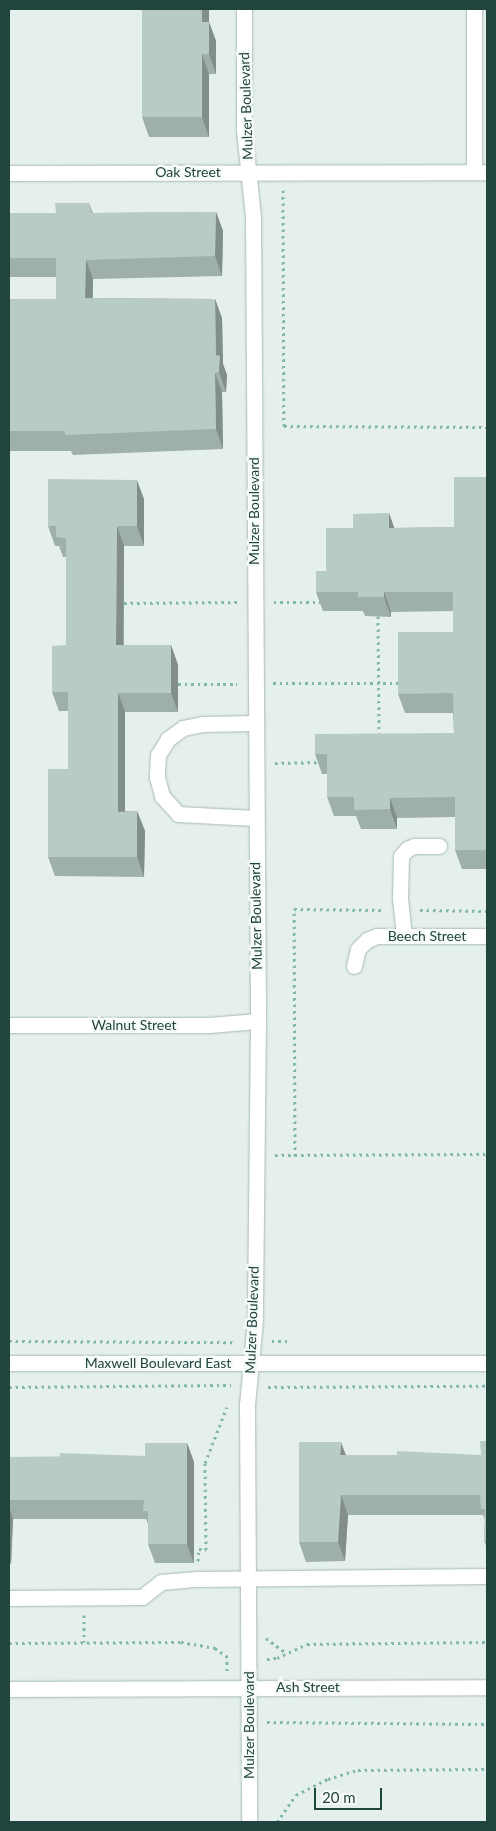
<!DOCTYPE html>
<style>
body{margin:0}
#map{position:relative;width:496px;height:1831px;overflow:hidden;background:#e5f0ec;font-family:Lato,sans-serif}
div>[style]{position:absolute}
.path>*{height:3px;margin-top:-1.5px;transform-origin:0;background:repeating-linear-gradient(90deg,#81b7ab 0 2.5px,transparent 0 6.5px)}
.roads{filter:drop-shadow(0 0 1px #a6b9b4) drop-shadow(0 0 1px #a6b9b4)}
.minor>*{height:15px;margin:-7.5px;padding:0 7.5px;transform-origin:7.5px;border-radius:7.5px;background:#fff}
.wall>*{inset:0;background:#9fafa9}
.shaded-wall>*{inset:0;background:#828e8a}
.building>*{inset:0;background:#b9cbc5}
span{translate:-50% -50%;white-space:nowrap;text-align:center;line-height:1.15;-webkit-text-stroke:5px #f6fbf9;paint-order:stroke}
.street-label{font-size:14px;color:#21443e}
.frame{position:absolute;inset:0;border:10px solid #21443e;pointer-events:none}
.scale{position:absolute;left:314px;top:1788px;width:68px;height:22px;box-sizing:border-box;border:2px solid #21443e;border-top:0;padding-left:6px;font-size:15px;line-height:18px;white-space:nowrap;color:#21443e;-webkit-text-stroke:4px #f6fbf9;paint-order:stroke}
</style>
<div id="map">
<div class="path">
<div style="left:283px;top:190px;width:236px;rotate:89.8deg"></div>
<div style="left:284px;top:426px;width:203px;rotate:0.3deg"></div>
<div style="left:274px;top:602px;width:48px"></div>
<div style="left:124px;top:603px;width:113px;rotate:-0.5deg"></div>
<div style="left:378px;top:616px;width:120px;rotate:89.5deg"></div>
<div style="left:273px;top:683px;width:129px"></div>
<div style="left:178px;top:684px;width:59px"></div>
<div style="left:275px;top:763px;width:47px;rotate:-1.2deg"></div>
<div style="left:420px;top:910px;width:67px;rotate:0.9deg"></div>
<div style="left:275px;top:1155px;width:212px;rotate:-0.3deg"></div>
<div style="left:295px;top:1156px;width:247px;rotate:-90.2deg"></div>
<div style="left:294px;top:909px;width:90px;rotate:0.6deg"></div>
<div style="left:9px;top:1341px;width:227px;rotate:0.3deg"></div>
<div style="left:272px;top:1341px;width:15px"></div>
<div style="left:9px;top:1387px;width:222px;rotate:-0.5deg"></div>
<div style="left:268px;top:1387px;width:219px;rotate:-0.3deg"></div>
<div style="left:198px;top:1561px;width:12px;rotate:-85deg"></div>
<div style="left:199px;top:1549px;width:7px;rotate:8deg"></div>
<div style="left:206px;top:1550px;width:87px;rotate:-90.7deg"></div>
<div style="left:205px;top:1463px;width:60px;rotate:-68.6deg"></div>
<div style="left:84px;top:1615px;width:27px;rotate:90deg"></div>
<div style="left:266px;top:1638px;width:25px;rotate:37deg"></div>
<div style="left:9px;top:1643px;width:172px;rotate:-0.3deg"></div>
<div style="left:181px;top:1642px;width:35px;rotate:10deg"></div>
<div style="left:215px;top:1648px;width:19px;rotate:35deg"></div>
<div style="left:267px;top:1659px;width:10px;rotate:-6deg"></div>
<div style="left:277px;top:1658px;width:33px;rotate:-25deg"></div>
<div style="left:307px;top:1644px;width:180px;rotate:-0.6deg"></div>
<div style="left:227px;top:1671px;width:12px;rotate:-90deg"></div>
<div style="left:267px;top:1722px;width:220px;rotate:0.5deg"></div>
<div style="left:277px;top:1822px;width:33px;rotate:-55deg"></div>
<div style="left:296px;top:1795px;width:36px;rotate:-27deg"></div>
<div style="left:328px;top:1779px;width:31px;rotate:-17deg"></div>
<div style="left:358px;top:1770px;width:129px;rotate:-0.4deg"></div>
</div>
<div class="roads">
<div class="minor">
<div style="left:244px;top:9px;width:121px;rotate:90deg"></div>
<div style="left:244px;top:130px;width:87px;rotate:84.1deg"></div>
<div style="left:253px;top:217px;width:804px;rotate:89.64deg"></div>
<div style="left:258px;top:1021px;width:299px;rotate:90.6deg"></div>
<div style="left:255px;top:1320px;width:84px;rotate:95.4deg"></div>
<div style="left:247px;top:1404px;width:418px;rotate:89.7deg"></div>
<div style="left:474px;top:172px;width:163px;rotate:-90deg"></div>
<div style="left:9px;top:173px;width:478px;rotate:-0.1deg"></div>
<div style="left:255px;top:723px;width:52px;rotate:178.9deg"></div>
<div style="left:203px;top:724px;width:20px;rotate:169deg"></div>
<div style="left:183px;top:728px;width:19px;rotate:144deg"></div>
<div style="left:168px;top:739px;width:19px;rotate:122deg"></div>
<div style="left:158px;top:755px;width:22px;rotate:93deg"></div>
<div style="left:157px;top:777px;width:20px;rotate:75deg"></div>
<div style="left:162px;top:796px;width:24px;rotate:48deg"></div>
<div style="left:178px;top:814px;width:77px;rotate:3deg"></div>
<div style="left:404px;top:936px;width:38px;rotate:-96deg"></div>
<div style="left:400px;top:898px;width:42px;rotate:-88.6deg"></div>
<div style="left:401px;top:856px;width:9px;rotate:-49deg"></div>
<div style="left:407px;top:849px;width:8px;rotate:-23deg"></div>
<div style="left:414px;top:846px;width:25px"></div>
<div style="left:354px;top:966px;width:17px;rotate:-77deg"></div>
<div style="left:358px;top:949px;width:13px;rotate:-45deg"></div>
<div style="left:367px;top:940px;width:11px;rotate:-22deg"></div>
<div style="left:377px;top:936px;width:110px"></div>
<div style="left:9px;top:1025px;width:200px"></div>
<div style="left:209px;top:1025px;width:49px;rotate:-4.7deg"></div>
<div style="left:9px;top:1363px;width:478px"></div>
<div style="left:9px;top:1598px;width:133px;rotate:-0.4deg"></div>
<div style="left:142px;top:1597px;width:24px;rotate:-38deg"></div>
<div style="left:161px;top:1582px;width:36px;rotate:-5deg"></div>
<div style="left:197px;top:1579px;width:290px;rotate:-0.6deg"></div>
<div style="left:9px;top:1689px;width:478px;rotate:-0.2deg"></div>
</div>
</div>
<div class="wall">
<div style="clip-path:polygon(209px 22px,216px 41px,216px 74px,209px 74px,209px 137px,149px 137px,142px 117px)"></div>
<div style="clip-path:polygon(89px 203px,93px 213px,216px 212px,223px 231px,222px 276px,93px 279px,93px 298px,215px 299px,222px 318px,223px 364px,227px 375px,226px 392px,222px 392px,223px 449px,73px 455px,71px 451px,9px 451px,9px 299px,56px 299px,56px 277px,9px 277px,9px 213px,56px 213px)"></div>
<div style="clip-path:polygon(487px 477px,487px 869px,462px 869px,455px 850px,455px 817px,397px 818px,397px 829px,361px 829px,356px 816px,334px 816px,327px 797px,327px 774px,322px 774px,315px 754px,454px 733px,453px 713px,405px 713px,398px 694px,453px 632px,453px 611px,391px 612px,391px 617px,365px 616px,363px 611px,323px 611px,316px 592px,326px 571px,353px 528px,389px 513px,394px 528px,454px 527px)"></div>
<div style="clip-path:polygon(144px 499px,144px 546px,124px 546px,124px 645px,171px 645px,178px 665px,178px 712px,125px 712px,125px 811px,137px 811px,145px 831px,144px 877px,55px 876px,48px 857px,68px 769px,68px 711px,59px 711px,52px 692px,66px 645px,66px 557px,63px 557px,59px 546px,55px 546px,48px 526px)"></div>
<div style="clip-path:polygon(487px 1441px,487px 1548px,484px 1541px,485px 1520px,483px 1515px,348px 1515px,345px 1561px,306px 1562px,299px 1542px,345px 1455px,481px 1455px)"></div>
<div style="clip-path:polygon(187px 1443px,194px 1462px,194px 1563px,155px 1563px,148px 1544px,148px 1524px,146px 1519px,13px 1519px,11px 1564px,9px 1564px,9px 1457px,145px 1456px)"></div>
</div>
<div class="shaded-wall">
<div style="clip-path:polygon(202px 9px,209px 9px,209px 41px,202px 22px)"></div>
<div style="clip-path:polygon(209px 22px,216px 41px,216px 74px,209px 54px)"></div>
<div style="clip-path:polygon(202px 54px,209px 74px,209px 137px,202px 117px)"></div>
<div style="clip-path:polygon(216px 212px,223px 231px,222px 276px,215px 256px)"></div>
<div style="clip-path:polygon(86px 260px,93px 279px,92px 318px,85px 298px)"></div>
<div style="clip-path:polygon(215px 299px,222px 318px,223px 364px,227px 375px,226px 392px,219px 372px,216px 355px)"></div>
<div style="clip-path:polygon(215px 373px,222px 392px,223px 449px,216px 429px)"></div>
<div style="clip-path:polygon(137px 480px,144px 499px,144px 546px,137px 526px)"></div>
<div style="clip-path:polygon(389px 513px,396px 533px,389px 528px)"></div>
<div style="clip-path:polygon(117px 526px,124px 546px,123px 665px,116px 645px)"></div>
<div style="clip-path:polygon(384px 592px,391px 612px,391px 617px,384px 597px)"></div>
<div style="clip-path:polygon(171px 645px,178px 665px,178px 712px,171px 693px)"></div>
<div style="clip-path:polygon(118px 693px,125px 712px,125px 831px,118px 812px)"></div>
<div style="clip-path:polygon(390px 798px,397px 818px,397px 829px,390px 809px)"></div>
<div style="clip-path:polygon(137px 811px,145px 831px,144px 877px,137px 857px)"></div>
<div style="clip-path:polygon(341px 1442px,348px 1461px,340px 1455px)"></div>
<div style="clip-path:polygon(187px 1443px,194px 1462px,194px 1563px,187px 1544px)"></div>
<div style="clip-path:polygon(341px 1495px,348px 1515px,345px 1561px,338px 1542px)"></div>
<div style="clip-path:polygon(9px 1506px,13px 1519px,11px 1564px,9px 1558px)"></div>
</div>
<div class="building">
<div style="clip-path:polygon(142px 9px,202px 9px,202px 22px,209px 22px,209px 54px,202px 54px,202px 117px,142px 117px)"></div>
<div style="clip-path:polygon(55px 203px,89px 203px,91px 213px,216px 212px,215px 256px,86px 260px,85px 298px,215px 299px,216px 355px,220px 356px,219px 372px,215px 373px,216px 429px,66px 435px,64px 431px,9px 431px,9px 299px,56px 299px,56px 258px,9px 258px,9px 213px,56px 213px)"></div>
<div style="clip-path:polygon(454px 477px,487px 477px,487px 850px,455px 850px,455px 797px,390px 798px,390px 809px,354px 810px,354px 797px,327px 797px,327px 754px,315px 754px,315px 734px,454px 733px,453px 693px,398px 694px,398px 632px,453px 632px,453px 592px,384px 592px,384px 597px,358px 597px,358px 592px,316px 592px,316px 571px,326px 571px,326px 528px,353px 528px,353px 514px,389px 513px,389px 528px,454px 527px)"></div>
<div style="clip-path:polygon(48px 479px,137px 480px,137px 526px,117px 526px,116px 645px,171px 645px,171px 693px,118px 693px,118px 812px,137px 811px,137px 857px,48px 857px,48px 769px,68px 769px,68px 692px,52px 692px,52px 646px,66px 645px,66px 538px,56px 537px,56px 526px,48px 526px)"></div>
<div style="clip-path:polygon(480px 1441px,487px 1441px,487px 1541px,484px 1541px,485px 1509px,481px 1509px,480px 1495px,341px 1495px,338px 1542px,299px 1542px,299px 1442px,341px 1442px,340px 1455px,397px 1455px,397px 1451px,481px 1455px)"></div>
<div style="clip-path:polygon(145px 1443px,187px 1443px,187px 1544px,148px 1544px,148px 1511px,143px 1511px,144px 1500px,9px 1500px,9px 1457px,60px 1457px,60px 1453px,145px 1456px)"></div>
</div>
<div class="street-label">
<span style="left:246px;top:106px;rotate:-92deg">Mulzer Boulevard</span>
<span style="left:188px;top:172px">Oak Street</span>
<span style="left:254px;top:511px;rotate:-90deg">Mulzer Boulevard</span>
<span style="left:256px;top:916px;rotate:-91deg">Mulzer Boulevard</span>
<span style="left:427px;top:936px">Beech Street</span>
<span style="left:134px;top:1025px">Walnut Street</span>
<span style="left:252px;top:1320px;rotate:-88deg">Mulzer Boulevard</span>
<span style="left:158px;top:1363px">Maxwell Boulevard East</span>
<span style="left:308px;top:1687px">Ash Street</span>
<span style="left:249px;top:1725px;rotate:-90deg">Mulzer Boulevard</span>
</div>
<div class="frame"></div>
<div class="scale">20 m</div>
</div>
